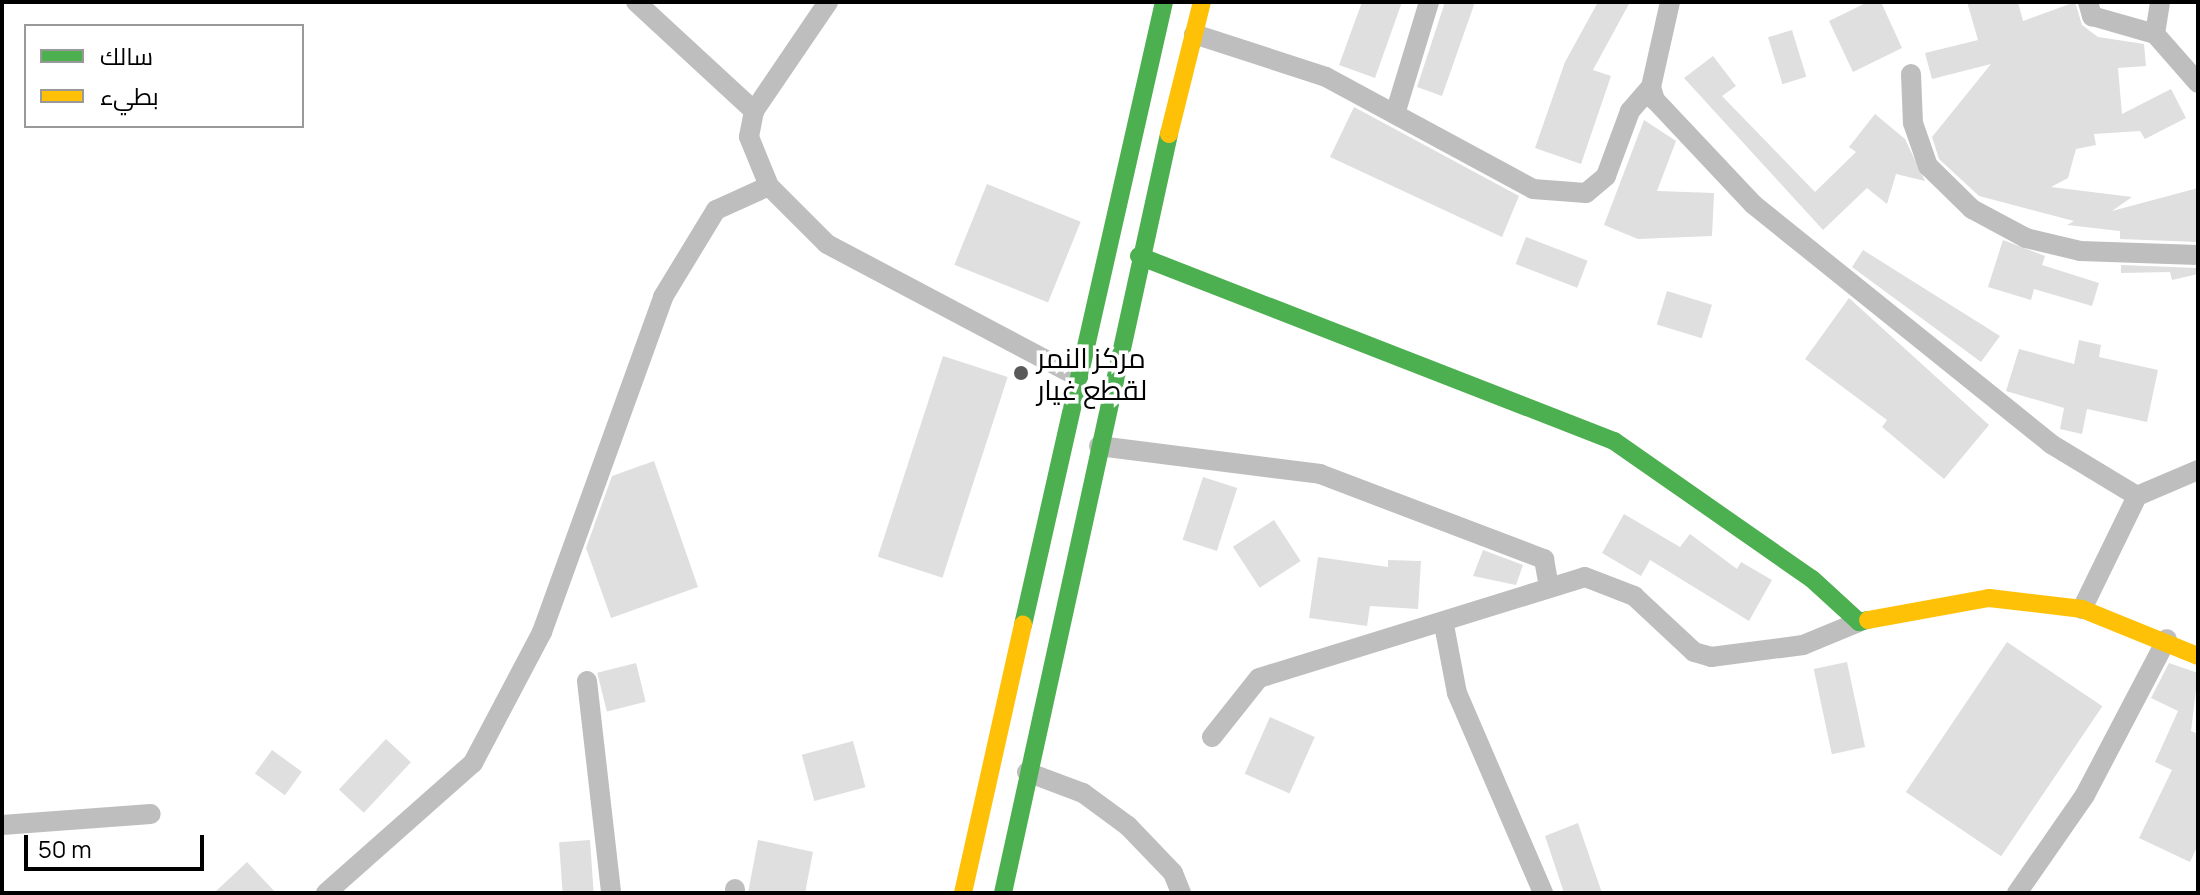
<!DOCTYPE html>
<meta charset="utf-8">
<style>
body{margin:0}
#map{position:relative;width:2200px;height:895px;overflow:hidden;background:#fff;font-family:Manrope,Cairo,sans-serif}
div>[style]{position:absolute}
.building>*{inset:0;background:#dfdfdf;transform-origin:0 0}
.street>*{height:20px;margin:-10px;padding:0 10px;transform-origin:10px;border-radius:10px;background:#bebebe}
.fast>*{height:18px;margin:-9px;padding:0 9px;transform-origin:9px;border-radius:9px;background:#4caf50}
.slow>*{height:18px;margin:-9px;padding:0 9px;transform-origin:9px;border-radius:9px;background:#ffc107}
.dots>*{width:22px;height:22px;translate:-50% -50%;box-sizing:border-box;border:4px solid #fff;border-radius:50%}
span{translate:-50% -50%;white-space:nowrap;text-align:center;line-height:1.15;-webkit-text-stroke:7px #fff;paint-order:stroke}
.poi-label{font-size:28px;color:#000}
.left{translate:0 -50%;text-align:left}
.frame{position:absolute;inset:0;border:4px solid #000;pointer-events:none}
.legend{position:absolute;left:24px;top:24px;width:280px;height:104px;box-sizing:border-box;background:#fff;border:2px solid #999;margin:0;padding:10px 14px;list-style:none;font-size:24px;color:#000}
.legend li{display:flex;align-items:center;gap:16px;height:40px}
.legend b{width:40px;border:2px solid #999}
.scale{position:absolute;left:24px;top:835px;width:180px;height:36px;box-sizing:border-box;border:4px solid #000;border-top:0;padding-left:10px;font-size:24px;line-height:28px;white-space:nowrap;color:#000;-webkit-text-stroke:6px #fff;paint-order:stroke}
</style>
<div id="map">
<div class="building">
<div style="clip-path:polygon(1362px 2px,1402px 2px,1375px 78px,1339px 65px)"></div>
<div style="clip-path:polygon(1445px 2px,1475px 2px,1442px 96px,1417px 87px)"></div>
<div style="clip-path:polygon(1598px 2px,1630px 2px,1593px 70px,1611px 76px,1581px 164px,1535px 148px,1565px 62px)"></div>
<div style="clip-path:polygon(1868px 2px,1881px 2px,1902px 48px,1853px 72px,1829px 21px)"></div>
<div style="clip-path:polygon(1967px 2px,2018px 2px,2023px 21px,2075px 2px,2082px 25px,2098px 37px,2144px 44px,2146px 66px,2118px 68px,2122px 114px,2171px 89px,2186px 118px,2145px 139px,2140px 131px,2094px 134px,2096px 145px,2076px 149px,2068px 178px,2051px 187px,2132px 197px,2112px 211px,2198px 188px,2198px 242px,2120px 239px,2120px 231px,2067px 225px,2074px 221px,1979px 196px,1939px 159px,1932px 137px,1991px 64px,1932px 79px,1925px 53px,1978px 40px)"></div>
<div style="left:1792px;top:30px;width:49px;height:25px;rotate:73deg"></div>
<div style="clip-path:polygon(1713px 56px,1736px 86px,1722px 96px,1815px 192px,1856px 152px,1849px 147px,1875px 114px,1905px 139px,1925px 181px,1896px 174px,1887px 204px,1867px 188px,1823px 230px,1684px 78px)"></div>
<div style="clip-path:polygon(1354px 107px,1519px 196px,1502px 237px,1330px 157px)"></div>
<div style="clip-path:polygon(1644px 120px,1676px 141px,1657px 191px,1714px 193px,1712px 236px,1638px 239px,1604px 225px)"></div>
<div style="left:987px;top:184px;width:101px;height:87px;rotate:22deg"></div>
<div style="left:1526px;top:237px;width:66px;height:29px;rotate:21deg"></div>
<div style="clip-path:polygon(2003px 240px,2045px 256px,2042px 265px,2099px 283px,2092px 306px,2034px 289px,2031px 300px,1988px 287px)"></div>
<div style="clip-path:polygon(1863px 250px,2000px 336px,1981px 362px,1852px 267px)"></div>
<div style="clip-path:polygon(2121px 265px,2198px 268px,2198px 274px,2172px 280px,2170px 272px,2121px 273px)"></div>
<div style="left:1667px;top:291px;width:47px;height:35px;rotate:17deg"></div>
<div style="clip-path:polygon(1849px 298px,1989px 425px,1944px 479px,1882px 427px,1887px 420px,1805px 359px)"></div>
<div style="clip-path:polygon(2079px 340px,2101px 345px,2099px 357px,2158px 370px,2147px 422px,2087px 409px,2082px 434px,2060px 429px,2064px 408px,2006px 391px,2019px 349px,2074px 364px)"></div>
<div style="left:943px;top:356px;width:68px;height:211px;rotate:18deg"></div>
<div style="clip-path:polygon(654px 461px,698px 587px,611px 618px,586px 548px,612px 476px)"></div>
<div style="left:1203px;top:477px;width:36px;height:66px;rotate:18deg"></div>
<div style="clip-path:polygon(1624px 514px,1680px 547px,1690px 534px,1737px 569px,1741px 562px,1772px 580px,1749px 621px,1650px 560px,1641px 576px,1602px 553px)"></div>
<div style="left:1274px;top:520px;width:49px;height:49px;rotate:57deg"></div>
<div style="clip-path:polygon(1483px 550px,1523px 565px,1516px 585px,1473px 576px)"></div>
<div style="clip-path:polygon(1318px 557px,1388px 567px,1388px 560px,1421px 561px,1418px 609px,1370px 606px,1367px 626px,1309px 618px)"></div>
<div style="left:2007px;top:642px;width:115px;height:181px;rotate:34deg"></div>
<div style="left:1847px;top:662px;width:87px;height:34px;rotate:78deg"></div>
<div style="left:636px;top:663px;width:40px;height:40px;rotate:76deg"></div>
<div style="clip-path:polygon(2169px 663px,2198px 673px,2191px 731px,2198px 734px,2198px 845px,2190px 862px,2139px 838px,2172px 770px,2155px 762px,2178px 711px,2151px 698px)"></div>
<div style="left:1270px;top:717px;width:49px;height:62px;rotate:24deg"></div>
<div style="left:386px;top:739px;width:34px;height:69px;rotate:43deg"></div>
<div style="left:853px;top:741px;width:48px;height:53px;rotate:75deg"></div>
<div style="left:272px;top:750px;width:37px;height:29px;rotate:36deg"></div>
<div style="clip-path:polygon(1578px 823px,1602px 893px,1564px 893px,1545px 836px)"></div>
<div style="left:590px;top:840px;width:53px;height:31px;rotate:86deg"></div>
<div style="clip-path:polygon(758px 840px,813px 852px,805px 893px,748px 893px)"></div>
<div style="clip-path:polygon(247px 862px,276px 893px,214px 893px)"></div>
</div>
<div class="street">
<div style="left:636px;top:2px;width:161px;rotate:42.7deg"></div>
<div style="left:754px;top:111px;width:26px;rotate:101deg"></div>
<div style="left:749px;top:137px;width:53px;rotate:67.8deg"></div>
<div style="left:769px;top:186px;width:82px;rotate:45deg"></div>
<div style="left:827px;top:244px;width:280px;rotate:27.9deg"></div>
<div style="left:1670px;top:2px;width:87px;rotate:102.6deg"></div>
<div style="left:1651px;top:87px;width:14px;rotate:73deg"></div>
<div style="left:1655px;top:100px;width:144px;rotate:46.7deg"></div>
<div style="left:1754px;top:205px;width:381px;rotate:38.8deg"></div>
<div style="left:2051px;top:444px;width:100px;rotate:31.2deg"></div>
<div style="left:2137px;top:496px;width:66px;rotate:-23.1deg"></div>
<div style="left:2088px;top:2px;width:15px;rotate:74deg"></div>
<div style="left:2092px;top:16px;width:66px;rotate:15.9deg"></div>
<div style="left:2155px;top:34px;width:65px;rotate:48.7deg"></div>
<div style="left:1194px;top:34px;width:139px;rotate:18deg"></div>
<div style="left:1326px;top:77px;width:235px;rotate:28.4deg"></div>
<div style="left:1533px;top:189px;width:53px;rotate:4.3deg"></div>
<div style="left:1586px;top:193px;width:26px;rotate:-40deg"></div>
<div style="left:1606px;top:176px;width:69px;rotate:-69.7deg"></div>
<div style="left:1630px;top:111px;width:32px;rotate:-49deg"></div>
<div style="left:2155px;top:34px;width:32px;rotate:-81deg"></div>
<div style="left:1911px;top:74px;width:49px;rotate:87.7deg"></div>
<div style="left:1913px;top:123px;width:46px;rotate:70.8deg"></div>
<div style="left:1928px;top:166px;width:62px;rotate:44.3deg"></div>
<div style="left:1972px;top:209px;width:61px;rotate:28.2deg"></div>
<div style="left:2026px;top:238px;width:56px;rotate:13.5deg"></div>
<div style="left:2080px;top:251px;width:118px;rotate:1.9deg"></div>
<div style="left:754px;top:111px;width:132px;rotate:-55.8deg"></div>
<div style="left:1395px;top:114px;width:117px;rotate:-73.1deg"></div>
<div style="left:1099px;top:446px;width:223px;rotate:7.2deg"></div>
<div style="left:1320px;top:474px;width:240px;rotate:20.8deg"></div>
<div style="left:1544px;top:559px;width:29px;rotate:80deg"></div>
<div style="left:2082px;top:609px;width:126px;rotate:-64deg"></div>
<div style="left:1444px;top:625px;width:69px;rotate:79.2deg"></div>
<div style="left:1457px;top:693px;width:218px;rotate:66.7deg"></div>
<div style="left:587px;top:681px;width:213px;rotate:83.5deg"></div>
<div style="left:1212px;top:737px;width:75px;rotate:-51.5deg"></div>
<div style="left:1259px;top:678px;width:341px;rotate:-17.2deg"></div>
<div style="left:1585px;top:577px;width:53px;rotate:21.2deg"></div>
<div style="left:1634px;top:596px;width:82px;rotate:43deg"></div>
<div style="left:1694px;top:652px;width:18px;rotate:16deg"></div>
<div style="left:1711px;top:657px;width:93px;rotate:-7.4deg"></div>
<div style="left:1803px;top:645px;width:61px;rotate:-22.3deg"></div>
<div style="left:1027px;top:772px;width:60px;rotate:20.6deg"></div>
<div style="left:1083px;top:793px;width:56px;rotate:36.3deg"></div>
<div style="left:1128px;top:826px;width:65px;rotate:46.2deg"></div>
<div style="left:1173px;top:873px;width:22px;rotate:68deg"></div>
<div style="left:2px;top:825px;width:149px;rotate:-4.2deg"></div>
<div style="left:326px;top:893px;width:196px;rotate:-41.5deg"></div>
<div style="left:473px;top:763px;width:148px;rotate:-62.2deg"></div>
<div style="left:542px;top:632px;width:356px;rotate:-70.1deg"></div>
<div style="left:663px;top:297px;width:102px;rotate:-58.7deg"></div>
<div style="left:716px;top:210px;width:58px;rotate:-24.4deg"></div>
<div style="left:735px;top:893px;width:4px;rotate:-90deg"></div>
<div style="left:2017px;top:893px;width:119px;rotate:-55.2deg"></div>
<div style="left:2085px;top:795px;width:176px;rotate:-62.3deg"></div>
</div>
<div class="fast">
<div style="left:1139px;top:256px;width:510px;rotate:21.28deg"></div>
<div style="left:1614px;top:441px;width:241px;rotate:34.9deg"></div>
<div style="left:1812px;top:579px;width:64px;rotate:42.5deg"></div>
<div style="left:1859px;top:622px;width:9px;rotate:-13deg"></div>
<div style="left:1023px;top:625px;width:639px;rotate:-77.25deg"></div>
<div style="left:1003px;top:893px;width:777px;rotate:-77.66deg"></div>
</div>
<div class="slow">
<div style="left:1169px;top:134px;width:136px;rotate:-76deg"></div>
<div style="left:1868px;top:620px;width:123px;rotate:-10.3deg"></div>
<div style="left:1989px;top:598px;width:94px;rotate:6.7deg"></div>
<div style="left:2082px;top:609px;width:125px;rotate:22.1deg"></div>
<div style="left:963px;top:893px;width:275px;rotate:-77.4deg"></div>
</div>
<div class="dots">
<div style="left:1021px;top:373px;background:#595959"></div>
</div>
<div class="poi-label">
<span class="left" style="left:1037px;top:373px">مركز النمر<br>لقطع غيار</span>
</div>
<div class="frame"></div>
<ul class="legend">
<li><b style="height:10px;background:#4caf50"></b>سالك</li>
<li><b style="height:10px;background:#ffc107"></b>بطيء</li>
</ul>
<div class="scale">50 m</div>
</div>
